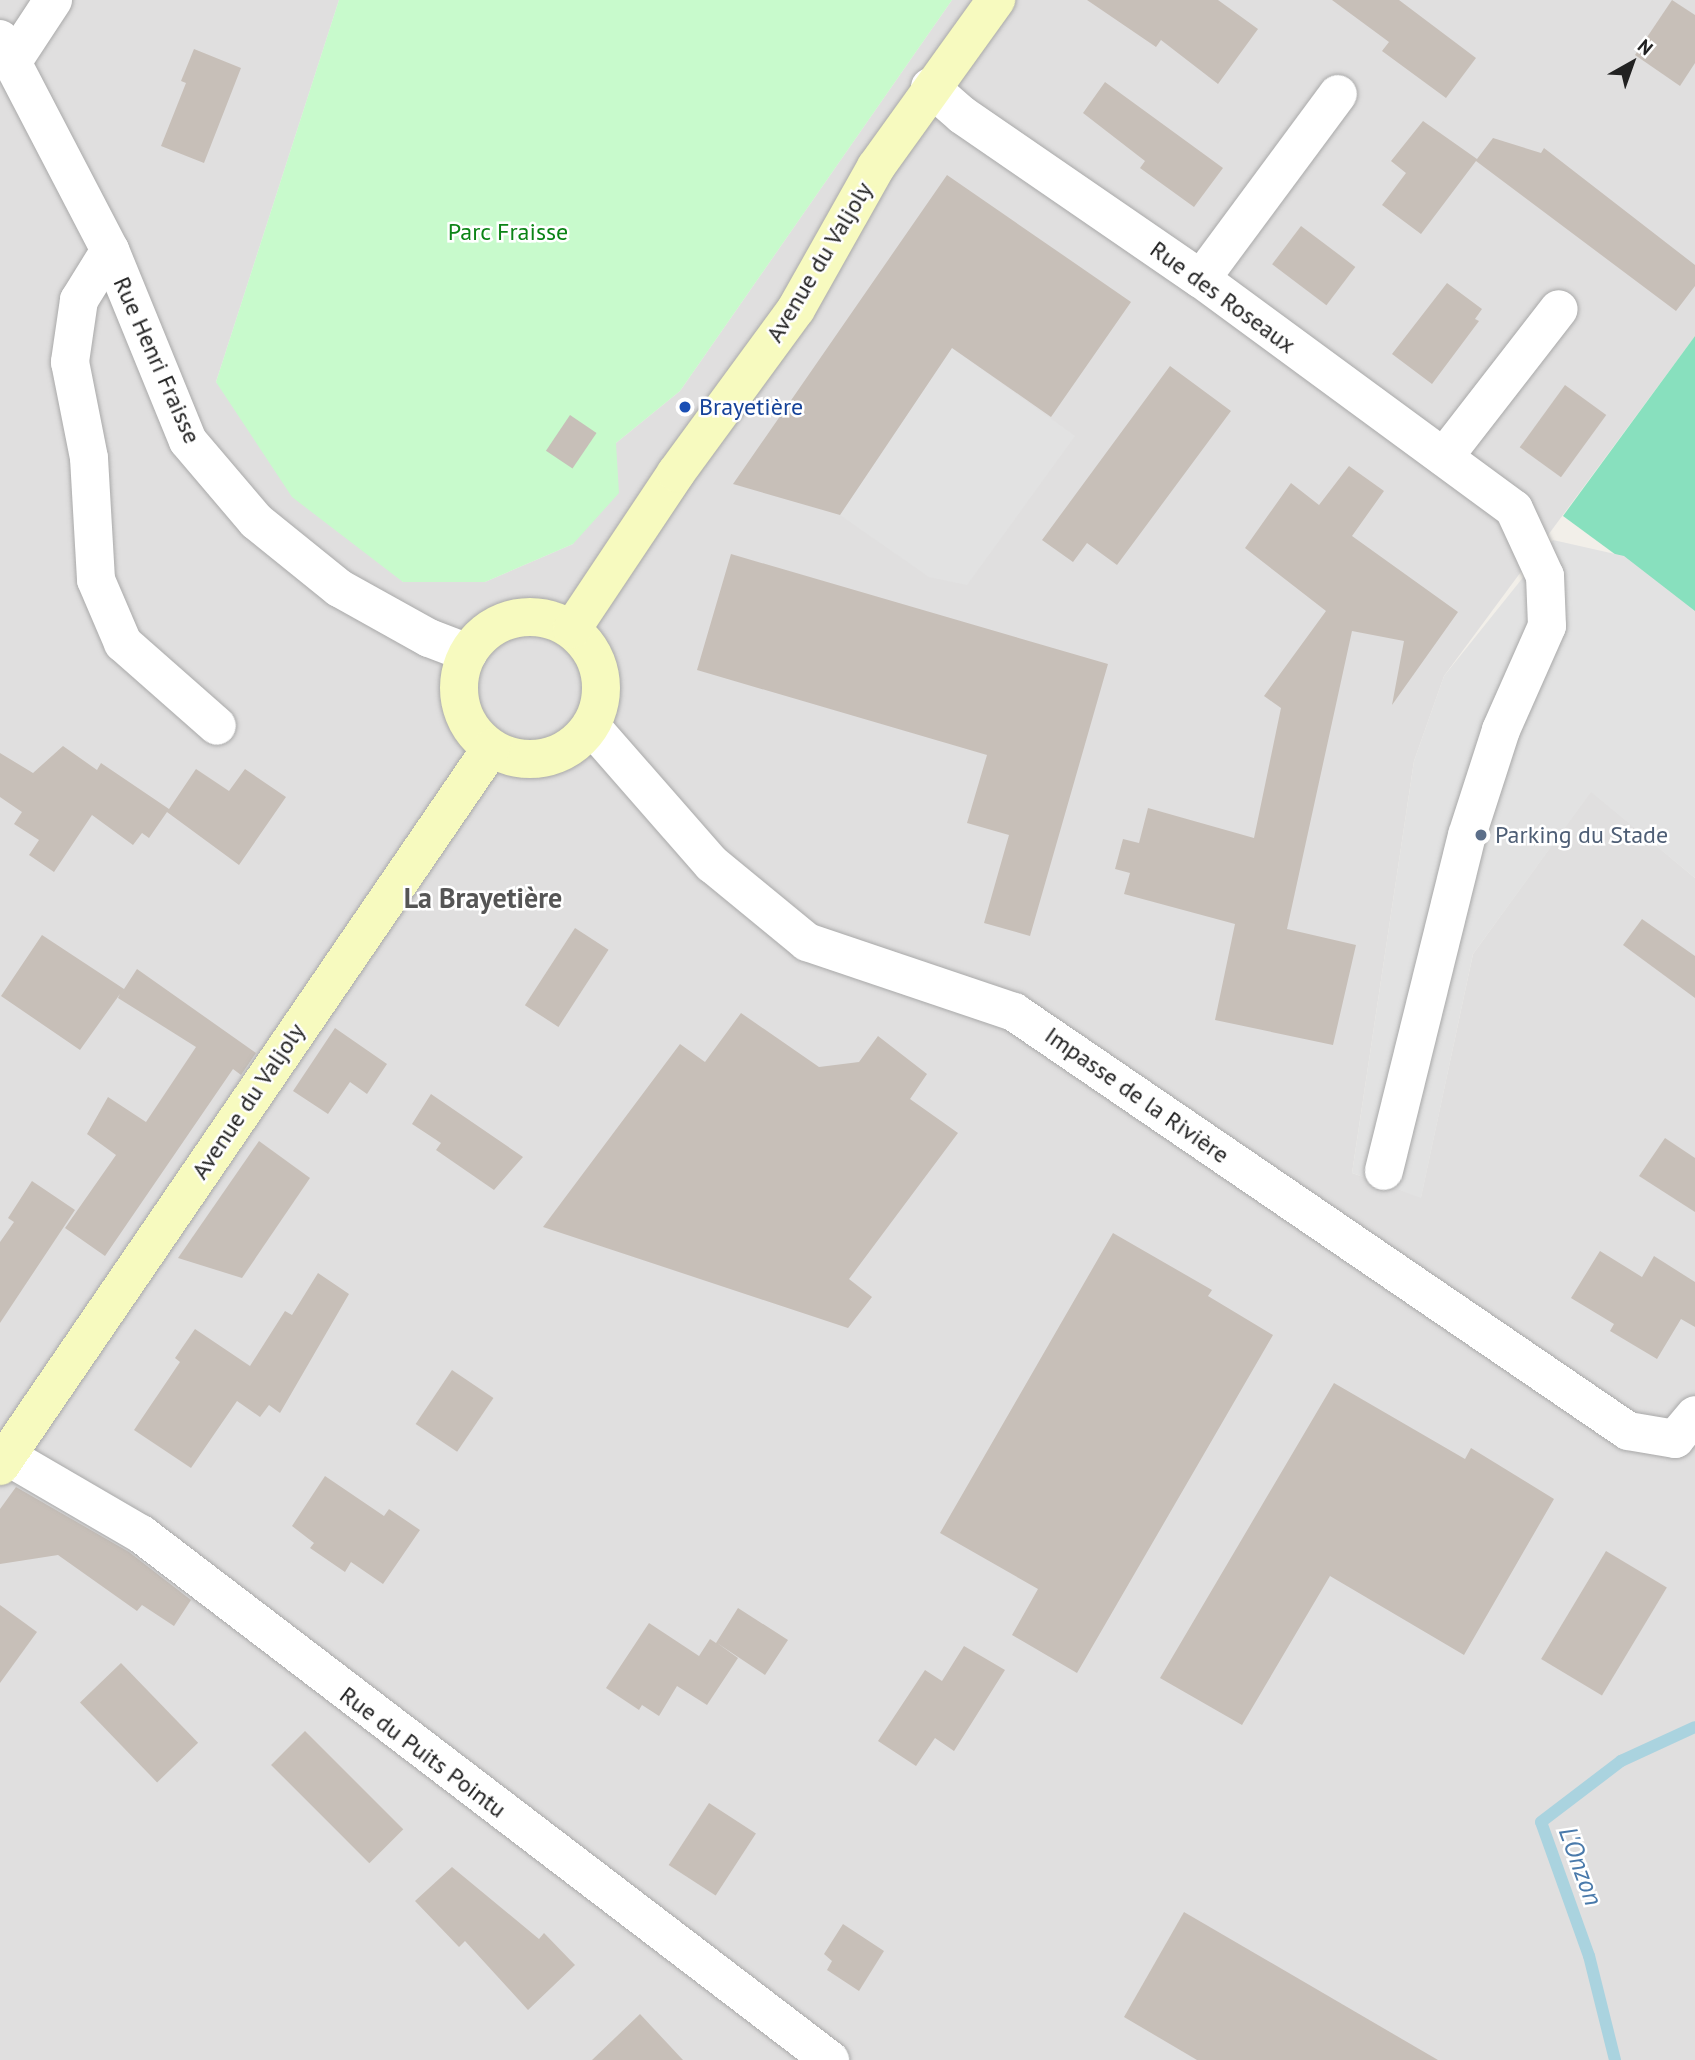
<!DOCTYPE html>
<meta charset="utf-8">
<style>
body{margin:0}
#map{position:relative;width:1695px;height:2060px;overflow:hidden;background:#f2efe9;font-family:"PT Sans",sans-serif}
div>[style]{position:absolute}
.residential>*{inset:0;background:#e0dfdf}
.park>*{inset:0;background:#c8facc}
.pitch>*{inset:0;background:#88e0be}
.parking>*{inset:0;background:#e2e2e2}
.stream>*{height:12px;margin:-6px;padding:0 6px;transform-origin:6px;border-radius:6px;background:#aad3df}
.building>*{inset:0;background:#c7bfb8;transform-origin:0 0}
.roads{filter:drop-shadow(0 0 2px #a9a9a9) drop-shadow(0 0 2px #a9a9a9)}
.minor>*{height:38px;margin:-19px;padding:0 19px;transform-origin:19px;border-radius:19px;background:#fff}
.secondary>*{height:38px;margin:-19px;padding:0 19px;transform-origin:19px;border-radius:19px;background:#f7fabf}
.secondary>.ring{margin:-19px;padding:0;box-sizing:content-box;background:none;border:38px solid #f7fabf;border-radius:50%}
.dots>*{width:19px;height:19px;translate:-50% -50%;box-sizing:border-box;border:4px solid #fff;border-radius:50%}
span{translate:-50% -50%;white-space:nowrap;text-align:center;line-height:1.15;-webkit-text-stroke:5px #fff;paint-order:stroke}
.park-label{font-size:24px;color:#0c8416}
.street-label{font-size:24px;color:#222}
.transit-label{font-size:24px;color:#164399}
.left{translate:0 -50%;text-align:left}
.service-label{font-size:24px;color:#4e5e75}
.water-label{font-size:26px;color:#4a7aab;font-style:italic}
.quarter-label{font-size:28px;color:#555;font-weight:700}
.north{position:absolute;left:1597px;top:28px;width:70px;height:70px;-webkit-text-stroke:5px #fff;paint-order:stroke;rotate:40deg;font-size:19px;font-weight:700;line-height:28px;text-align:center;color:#222}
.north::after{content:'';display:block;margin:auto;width:24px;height:32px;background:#222;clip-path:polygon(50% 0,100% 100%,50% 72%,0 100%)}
</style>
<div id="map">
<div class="residential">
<div style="clip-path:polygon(0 0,339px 0,216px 382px,403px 582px,485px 582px,573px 544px,616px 443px,680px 391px,952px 0,1695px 0,1695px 336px,1444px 676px,1414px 761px,1352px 1173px,1421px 1197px,1473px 954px,1591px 791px,1695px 878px,1695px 2060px,0 2060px)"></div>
</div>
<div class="park">
<div style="clip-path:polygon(339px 0,952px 0,680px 391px,616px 443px,619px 493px,573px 544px,485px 582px,403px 582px,292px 497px,216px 382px)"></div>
</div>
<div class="pitch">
<div style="clip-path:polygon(1695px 336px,1695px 613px,1563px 516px)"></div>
</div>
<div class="parking">
<div style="clip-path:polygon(952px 348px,1075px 436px,967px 585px,929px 577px,840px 515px)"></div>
<div style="clip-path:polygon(1553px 540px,1624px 556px,1695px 611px,1695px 878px,1591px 792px,1473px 954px,1421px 1198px,1352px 1173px,1414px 761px,1444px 676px)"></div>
</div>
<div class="stream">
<div style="left:1615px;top:2060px;width:107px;rotate:-104deg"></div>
<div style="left:1589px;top:1956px;width:142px;rotate:-109.7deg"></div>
<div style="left:1541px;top:1822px;width:101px;rotate:-37.3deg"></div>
<div style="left:1621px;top:1761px;width:81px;rotate:-24.7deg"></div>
</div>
<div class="building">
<div style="clip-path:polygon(1087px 0,1218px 0,1258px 29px,1218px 84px,1161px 40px,1156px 47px)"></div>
<div style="clip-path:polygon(1332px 0,1399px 0,1476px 58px,1446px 98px,1382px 51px,1389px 42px)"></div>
<div style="clip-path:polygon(1672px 0,1695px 15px,1695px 63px,1680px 86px,1635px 55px)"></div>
<div style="clip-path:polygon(194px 49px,241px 68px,204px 163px,161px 146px,186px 83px,181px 81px)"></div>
<div style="clip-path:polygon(1105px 82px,1223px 168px,1194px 207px,1140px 168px,1145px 161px,1083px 113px)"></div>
<div style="clip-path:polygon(1423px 121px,1477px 159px,1493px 138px,1541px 153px,1544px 148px,1695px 265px,1695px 286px,1676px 311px,1476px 161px,1421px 234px,1382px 205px,1406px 173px,1391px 161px)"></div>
<div style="clip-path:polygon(947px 175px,1131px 302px,1051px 417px,952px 348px,840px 515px,733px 484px)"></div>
<div style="left:1301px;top:226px;width:68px;height:48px;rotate:37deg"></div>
<div style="clip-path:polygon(1447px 283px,1482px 309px,1475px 319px,1479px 321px,1432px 384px,1392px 354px)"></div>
<div style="clip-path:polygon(1170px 366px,1231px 411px,1117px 565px,1087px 543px,1073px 562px,1042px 540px)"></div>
<div style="left:1565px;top:385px;width:51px;height:77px;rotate:36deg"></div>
<div style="left:570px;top:415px;width:32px;height:43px;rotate:34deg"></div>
<div style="clip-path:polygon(1349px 466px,1384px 491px,1352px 536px,1458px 612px,1392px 705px,1404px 641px,1352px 631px,1287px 929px,1356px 945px,1333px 1045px,1215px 1020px,1235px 924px,1124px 894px,1130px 873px,1115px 869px,1123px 839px,1139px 843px,1148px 808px,1254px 838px,1281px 708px,1264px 696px,1326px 611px,1245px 548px,1291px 483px,1319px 505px)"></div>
<div style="clip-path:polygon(731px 554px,1108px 664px,1030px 936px,984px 923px,1009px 835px,967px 823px,987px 755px,697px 670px)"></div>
<div style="clip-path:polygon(63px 746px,97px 770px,101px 763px,169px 809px,196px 769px,229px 791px,245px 769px,286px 797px,239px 865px,167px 812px,149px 838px,142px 833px,133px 845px,92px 815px,54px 872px,29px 855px,39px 840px,14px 824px,22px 812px,0 797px,0 753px,33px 773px)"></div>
<div style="clip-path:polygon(1642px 919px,1695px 956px,1695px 998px,1623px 945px)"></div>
<div style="left:575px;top:928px;width:40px;height:92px;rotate:33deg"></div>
<div style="clip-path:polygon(42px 935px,124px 989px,137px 969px,256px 1053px,241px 1075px,233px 1069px,105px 1256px,65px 1228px,116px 1155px,87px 1134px,108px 1097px,146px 1122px,196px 1047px,118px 998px,120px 994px,80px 1050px,1px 996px)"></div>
<div style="clip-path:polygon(741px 1013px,819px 1067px,859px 1062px,878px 1036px,927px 1074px,910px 1099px,958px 1133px,849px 1279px,872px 1297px,848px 1328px,543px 1227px,680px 1044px,705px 1062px)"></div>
<div style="clip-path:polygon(335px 1028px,387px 1064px,367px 1094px,350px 1082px,328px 1114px,293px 1091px)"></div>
<div style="clip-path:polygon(431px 1094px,523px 1157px,494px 1190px,436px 1150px,441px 1143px,412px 1124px)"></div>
<div style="clip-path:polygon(1665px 1138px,1695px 1158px,1695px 1212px,1639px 1176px)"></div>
<div style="clip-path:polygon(259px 1141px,310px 1178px,242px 1278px,178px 1258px)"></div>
<div style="clip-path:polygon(32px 1181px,75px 1210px,0 1323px,0 1242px,14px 1222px,8px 1218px)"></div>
<div style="clip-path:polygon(1113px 1233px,1212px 1290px,1208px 1296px,1273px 1335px,1077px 1673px,1012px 1635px,1038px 1589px,940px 1533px)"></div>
<div style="clip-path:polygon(1600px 1251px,1642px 1277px,1654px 1256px,1695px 1282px,1695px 1327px,1681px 1319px,1657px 1359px,1610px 1331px,1614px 1324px,1571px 1298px)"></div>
<div style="clip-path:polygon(318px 1273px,349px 1294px,280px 1413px,269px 1405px,260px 1417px,237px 1401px,191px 1468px,134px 1430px,180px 1362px,175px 1358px,195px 1329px,250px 1366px,285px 1311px,292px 1315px)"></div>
<div style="left:452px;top:1370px;width:50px;height:65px;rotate:34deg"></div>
<div style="clip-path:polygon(1334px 1383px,1465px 1459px,1471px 1448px,1554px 1499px,1464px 1655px,1330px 1576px,1242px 1725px,1160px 1678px)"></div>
<div style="clip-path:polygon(325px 1476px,384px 1516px,389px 1509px,420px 1530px,383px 1584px,351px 1562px,345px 1572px,310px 1548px,314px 1543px,292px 1526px)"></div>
<div style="clip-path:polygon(16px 1487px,129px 1552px,191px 1600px,174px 1626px,142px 1605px,137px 1611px,58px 1555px,0 1564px,0 1509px)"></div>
<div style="left:1606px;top:1551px;width:71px;height:126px;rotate:31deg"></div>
<div style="clip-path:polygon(0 1605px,37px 1632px,0 1683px)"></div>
<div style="clip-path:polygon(738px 1608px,788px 1640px,765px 1675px,717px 1643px,738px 1658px,707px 1705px,677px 1686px,659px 1716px,642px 1705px,639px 1710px,606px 1688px,649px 1623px,699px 1656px,710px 1639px,716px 1643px)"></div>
<div style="clip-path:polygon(964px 1646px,1005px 1670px,954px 1751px,935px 1738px,916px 1766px,878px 1741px,925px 1670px,942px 1681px)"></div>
<div style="left:121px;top:1663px;width:111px;height:57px;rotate:46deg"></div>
<div style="left:305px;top:1731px;width:139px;height:48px;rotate:45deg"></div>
<div style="left:709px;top:1803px;width:56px;height:74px;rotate:33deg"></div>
<div style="clip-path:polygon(452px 1867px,539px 1939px,544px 1933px,575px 1965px,528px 2010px,465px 1941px,459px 1947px,415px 1901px)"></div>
<div style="clip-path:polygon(1184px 1912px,1438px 2060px,1197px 2060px,1124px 2017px)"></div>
<div style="clip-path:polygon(843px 1924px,884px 1951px,859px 1991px,827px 1970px,832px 1961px,824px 1954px)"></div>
<div style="clip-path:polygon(640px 2014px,683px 2060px,592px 2060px)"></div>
</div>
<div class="roads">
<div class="minor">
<div style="left:0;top:39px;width:238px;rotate:62.5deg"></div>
<div style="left:110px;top:250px;width:206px;rotate:67.8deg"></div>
<div style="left:188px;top:441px;width:105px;rotate:49.6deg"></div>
<div style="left:256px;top:521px;width:107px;rotate:38.9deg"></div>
<div style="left:339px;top:588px;width:103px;rotate:29.1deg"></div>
<div style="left:429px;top:638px;width:42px;rotate:21deg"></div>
<div style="left:13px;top:61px;width:73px;rotate:-56.7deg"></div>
<div style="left:930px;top:87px;width:43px;rotate:41.2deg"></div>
<div style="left:962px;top:115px;width:290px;rotate:34.5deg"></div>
<div style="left:1201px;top:279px;width:388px;rotate:36.3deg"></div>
<div style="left:1514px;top:509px;width:74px;rotate:65.2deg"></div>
<div style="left:1545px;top:576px;width:50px;rotate:87.7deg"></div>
<div style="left:1547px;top:626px;width:114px;rotate:113.9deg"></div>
<div style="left:1501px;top:730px;width:110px;rotate:107.9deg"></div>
<div style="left:1467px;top:835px;width:346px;rotate:103.9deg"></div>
<div style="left:110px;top:250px;width:59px;rotate:121.8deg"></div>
<div style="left:79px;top:300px;width:63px;rotate:98.3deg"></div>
<div style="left:70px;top:362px;width:98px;rotate:78.8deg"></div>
<div style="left:89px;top:458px;width:122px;rotate:86.7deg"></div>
<div style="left:96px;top:580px;width:69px;rotate:66.8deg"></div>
<div style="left:123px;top:643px;width:125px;rotate:41.4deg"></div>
<div style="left:1201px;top:279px;width:230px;rotate:-53.5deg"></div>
<div style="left:1444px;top:457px;width:187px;rotate:-52.2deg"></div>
<div style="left:591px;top:726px;width:184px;rotate:48.8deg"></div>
<div style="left:712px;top:864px;width:123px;rotate:39.4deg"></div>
<div style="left:807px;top:942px;width:219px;rotate:18.7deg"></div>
<div style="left:1014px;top:1012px;width:743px;rotate:34.31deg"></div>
<div style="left:1628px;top:1431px;width:48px;rotate:9.7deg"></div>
<div style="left:1675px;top:1439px;width:31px;rotate:-50deg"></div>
<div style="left:0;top:1452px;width:163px;rotate:30.2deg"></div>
<div style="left:141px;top:1534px;width:867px;rotate:37.36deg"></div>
</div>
<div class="secondary">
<div class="ring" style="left:459px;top:617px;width:104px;height:104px"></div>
<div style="left:572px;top:629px;width:187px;rotate:-56.3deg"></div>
<div style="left:676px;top:473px;width:203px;rotate:-53.8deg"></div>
<div style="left:796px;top:309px;width:163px;rotate:-60.6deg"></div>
<div style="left:876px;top:167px;width:206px;rotate:-54.3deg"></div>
<div style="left:0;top:1466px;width:870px;rotate:-55.63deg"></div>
</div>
</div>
<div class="dots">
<div style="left:685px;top:407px;background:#1a4fb4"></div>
<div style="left:1481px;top:835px;background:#5c6f8a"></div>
</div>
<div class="park-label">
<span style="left:508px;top:232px">Parc Fraisse</span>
</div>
<div class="street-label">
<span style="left:819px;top:262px;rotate:-59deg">Avenue du Valjoly</span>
<span style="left:1223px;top:297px;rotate:36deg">Rue des Roseaux</span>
<span style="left:157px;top:360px;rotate:66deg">Rue Henri Fraisse</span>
<span style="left:1137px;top:1095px;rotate:35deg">Impasse de la Rivière</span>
<span style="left:248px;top:1101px;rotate:-56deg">Avenue du Valjoly</span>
<span style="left:423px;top:1752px;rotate:37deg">Rue du Puits Pointu</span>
</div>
<div class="transit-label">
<span class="left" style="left:699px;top:407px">Brayetière</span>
</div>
<div class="service-label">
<span class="left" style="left:1495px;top:835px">Parking du Stade</span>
</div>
<div class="water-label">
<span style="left:1581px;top:1866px;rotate:70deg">L'Onzon</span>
</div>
<div class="quarter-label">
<span style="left:483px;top:898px">La Brayetière</span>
</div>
<div class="north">N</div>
</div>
